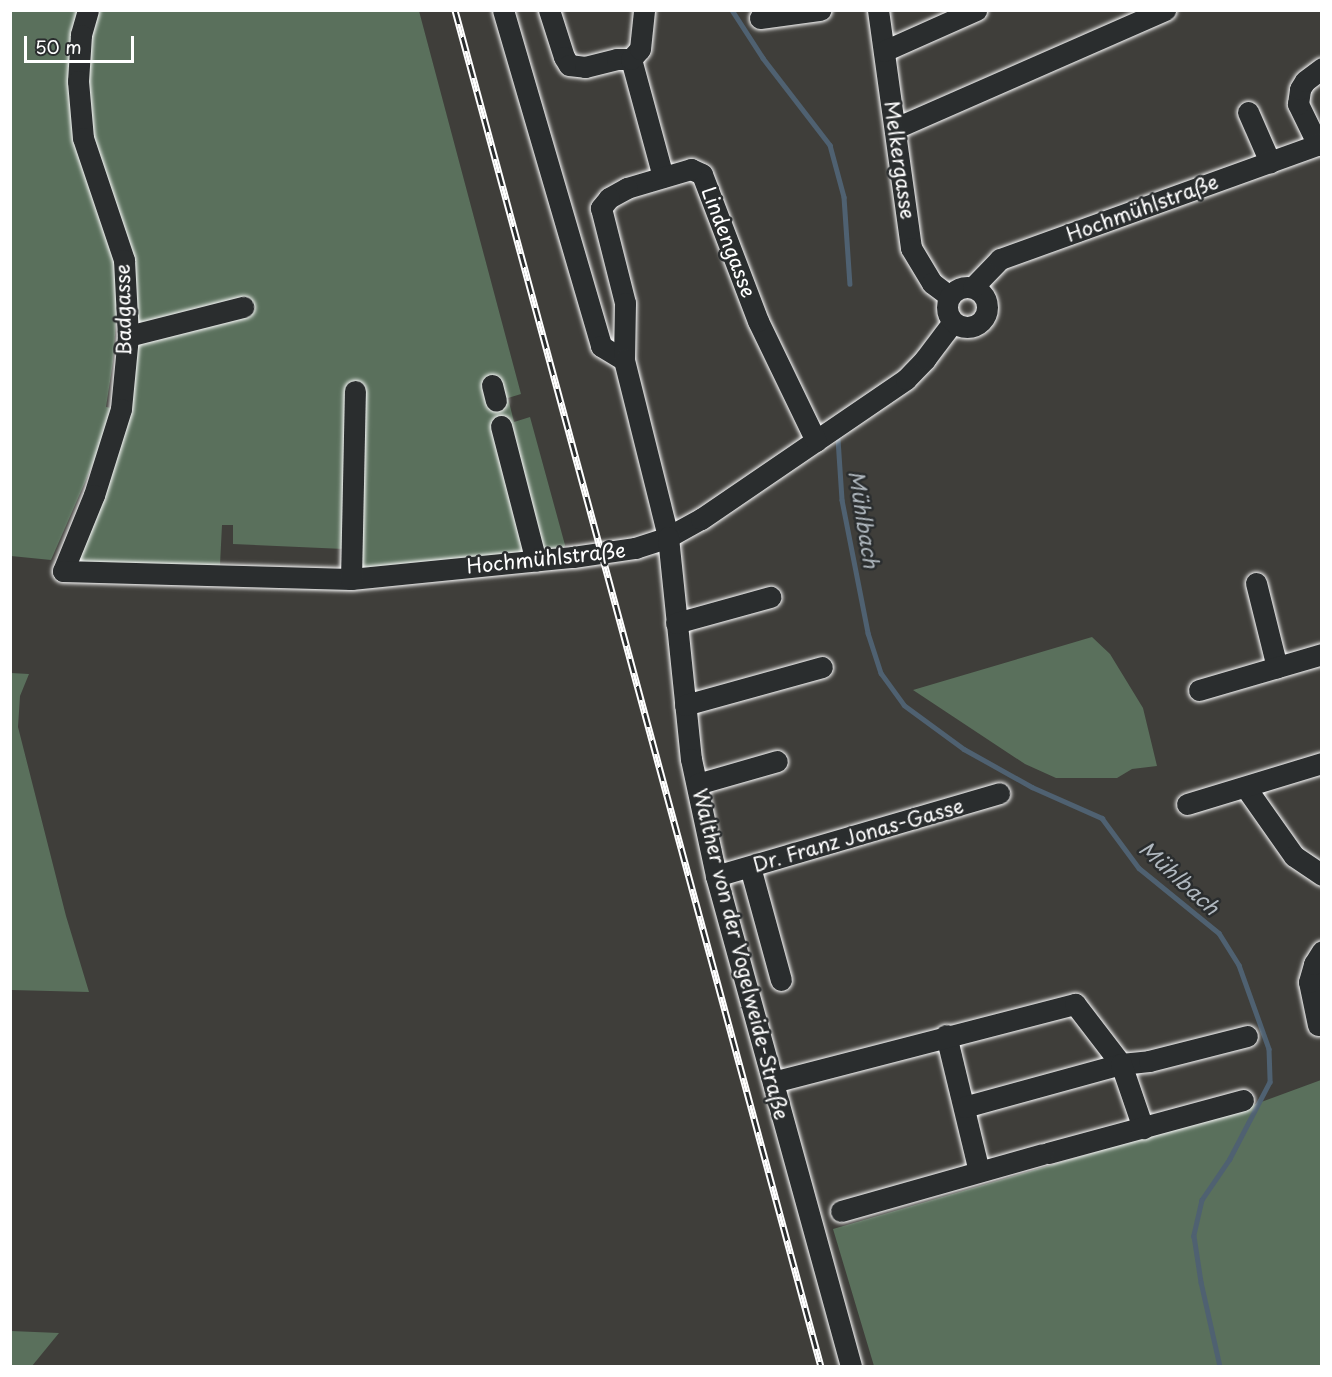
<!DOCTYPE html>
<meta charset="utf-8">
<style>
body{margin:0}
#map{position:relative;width:1332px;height:1377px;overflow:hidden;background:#3f3e3a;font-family:"Playpen Sans",sans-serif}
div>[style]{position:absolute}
.green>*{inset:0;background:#5a705c}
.stream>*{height:4.5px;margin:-2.25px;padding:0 2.25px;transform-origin:2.25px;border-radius:2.25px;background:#4f6171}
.roads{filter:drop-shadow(0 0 2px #fff) drop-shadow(0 0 2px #fff)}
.minor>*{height:21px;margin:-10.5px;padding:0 10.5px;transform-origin:10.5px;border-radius:10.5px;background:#2a2d2e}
.minor>.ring{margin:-10.5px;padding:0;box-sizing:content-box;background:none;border:21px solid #2a2d2e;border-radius:50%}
.rail>*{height:7px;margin-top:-3.5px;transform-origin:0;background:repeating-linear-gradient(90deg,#2a2d2e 0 14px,#fff 0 28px);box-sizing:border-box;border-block:2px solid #fff}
span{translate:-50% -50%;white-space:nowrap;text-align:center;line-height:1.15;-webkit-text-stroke:5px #2a2d2e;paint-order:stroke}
.street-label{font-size:20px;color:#fff}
.water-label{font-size:21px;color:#b0b8bf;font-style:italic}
.frame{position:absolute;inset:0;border:12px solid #fff;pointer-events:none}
.scale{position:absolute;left:24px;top:36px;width:110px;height:27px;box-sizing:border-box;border:3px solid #fff;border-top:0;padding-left:8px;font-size:18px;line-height:21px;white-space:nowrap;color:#fff;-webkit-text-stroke:4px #2a2d2e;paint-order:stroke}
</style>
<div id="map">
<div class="green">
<div style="clip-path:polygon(11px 11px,82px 11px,72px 57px,119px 281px,113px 362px,106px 407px,111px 408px,100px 448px,51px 560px,11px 556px)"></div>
<div style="clip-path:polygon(95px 11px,419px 11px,521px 394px,508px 398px,514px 422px,530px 417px,565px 545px,562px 552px,529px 551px,385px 568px,347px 568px,344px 549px,233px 544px,233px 525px,222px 525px,220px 565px,78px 563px,75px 559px,118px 449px,136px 360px,137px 297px,134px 257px,89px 132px,87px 47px)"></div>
<div style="clip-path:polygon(1092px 637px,1110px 654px,1143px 708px,1157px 766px,1132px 769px,1117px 778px,1056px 778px,1025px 764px,913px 690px)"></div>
<div style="clip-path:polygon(11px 673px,29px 674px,20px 696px,18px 727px,66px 916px,89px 992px,11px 990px)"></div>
<div style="clip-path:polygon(1321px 1080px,1321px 1366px,874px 1366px,833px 1229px,1245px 1108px)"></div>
<div style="clip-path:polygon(11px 1331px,59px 1333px,32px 1366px,11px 1366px)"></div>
</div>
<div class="stream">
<div style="left:732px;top:10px;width:57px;rotate:57.1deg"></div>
<div style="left:763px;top:58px;width:110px;rotate:52.4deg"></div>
<div style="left:830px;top:145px;width:54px;rotate:74.9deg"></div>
<div style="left:844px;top:197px;width:87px;rotate:86.1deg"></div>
<div style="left:838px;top:439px;width:61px;rotate:86.2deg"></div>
<div style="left:842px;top:500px;width:136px;rotate:78.9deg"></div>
<div style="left:868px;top:633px;width:42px;rotate:72deg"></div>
<div style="left:881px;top:673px;width:39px;rotate:54deg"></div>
<div style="left:904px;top:705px;width:74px;rotate:36.3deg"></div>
<div style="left:964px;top:749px;width:78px;rotate:29.2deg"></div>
<div style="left:1032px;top:787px;width:77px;rotate:23.9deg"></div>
<div style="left:1102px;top:818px;width:62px;rotate:53.5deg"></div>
<div style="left:1139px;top:868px;width:103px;rotate:39.1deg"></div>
<div style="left:1219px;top:933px;width:38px;rotate:58deg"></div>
<div style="left:1239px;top:965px;width:89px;rotate:70.3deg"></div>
<div style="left:1269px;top:1049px;width:33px;rotate:88deg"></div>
<div style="left:1270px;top:1082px;width:87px;rotate:117.5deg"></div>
<div style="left:1230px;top:1159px;width:50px;rotate:124.3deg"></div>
<div style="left:1202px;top:1200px;width:37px;rotate:103deg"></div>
<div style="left:1194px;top:1236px;width:47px;rotate:81.3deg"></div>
<div style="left:1201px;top:1282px;width:86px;rotate:77.3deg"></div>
</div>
<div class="roads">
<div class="minor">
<div style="left:88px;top:10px;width:26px;rotate:106deg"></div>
<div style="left:81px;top:35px;width:46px;rotate:93.7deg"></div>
<div style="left:78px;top:81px;width:57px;rotate:85deg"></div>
<div style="left:83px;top:138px;width:129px;rotate:71.4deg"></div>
<div style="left:124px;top:260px;width:76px;rotate:87deg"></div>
<div style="left:128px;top:336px;width:73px;rotate:95.5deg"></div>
<div style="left:121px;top:409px;width:90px;rotate:107.4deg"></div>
<div style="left:94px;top:495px;width:82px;rotate:112.2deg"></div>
<div style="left:63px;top:571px;width:288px;rotate:1.6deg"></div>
<div style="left:351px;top:579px;width:223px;rotate:-5.7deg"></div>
<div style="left:573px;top:557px;width:63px;rotate:-8.3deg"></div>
<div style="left:635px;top:548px;width:35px;rotate:-18deg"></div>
<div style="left:668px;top:537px;width:38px;rotate:-29deg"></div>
<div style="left:701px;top:519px;width:248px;rotate:-34.3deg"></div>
<div style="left:906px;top:379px;width:28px;rotate:-46deg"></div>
<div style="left:925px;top:359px;width:46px;rotate:-52.9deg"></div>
<div style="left:503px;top:10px;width:350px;rotate:73.7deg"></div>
<div style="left:601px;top:346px;width:27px;rotate:31deg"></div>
<div style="left:549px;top:10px;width:49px;rotate:72.3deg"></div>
<div style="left:564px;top:57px;width:9px;rotate:58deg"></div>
<div style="left:569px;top:65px;width:16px;rotate:7deg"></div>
<div style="left:585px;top:67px;width:33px;rotate:-14deg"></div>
<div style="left:617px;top:59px;width:14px"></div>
<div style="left:878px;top:10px;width:240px;rotate:82.1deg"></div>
<div style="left:911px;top:248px;width:41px;rotate:59deg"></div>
<div style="left:932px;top:283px;width:21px;rotate:37deg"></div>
<div style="left:760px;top:18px;width:61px;rotate:-7.6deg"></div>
<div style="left:884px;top:51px;width:101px;rotate:-24deg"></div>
<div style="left:631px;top:59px;width:122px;rotate:74.8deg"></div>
<div style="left:631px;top:59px;width:13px;rotate:-48deg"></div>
<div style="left:640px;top:49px;width:39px;rotate:-84deg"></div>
<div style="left:1248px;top:112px;width:55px;rotate:66.3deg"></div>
<div style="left:896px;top:128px;width:294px;rotate:-23.7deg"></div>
<div style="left:1318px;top:145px;width:46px;rotate:-116deg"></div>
<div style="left:1298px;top:104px;width:15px;rotate:-82deg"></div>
<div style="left:1300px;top:89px;width:9px;rotate:-58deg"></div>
<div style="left:1305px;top:81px;width:21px;rotate:-37deg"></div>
<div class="ring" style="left:947px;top:287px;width:19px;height:19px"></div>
<div style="left:973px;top:287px;width:39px;rotate:-46deg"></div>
<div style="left:1000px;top:259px;width:342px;rotate:-19.8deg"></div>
<div style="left:128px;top:336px;width:119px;rotate:-14.2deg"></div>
<div style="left:492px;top:385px;width:16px;rotate:76deg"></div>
<div style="left:501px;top:426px;width:139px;rotate:75.5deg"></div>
<div style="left:816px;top:441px;width:133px;rotate:-115.8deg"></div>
<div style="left:758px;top:321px;width:157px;rotate:-110.9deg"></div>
<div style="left:702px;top:174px;width:12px;rotate:-156deg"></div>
<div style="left:691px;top:169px;width:67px;rotate:163.5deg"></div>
<div style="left:627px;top:188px;width:21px;rotate:151deg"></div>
<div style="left:609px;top:198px;width:13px;rotate:129deg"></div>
<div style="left:601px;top:208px;width:98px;rotate:75.8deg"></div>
<div style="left:625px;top:303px;width:57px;rotate:91deg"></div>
<div style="left:624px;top:360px;width:182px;rotate:76deg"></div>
<div style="left:668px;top:537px;width:223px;rotate:84.1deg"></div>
<div style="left:691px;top:759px;width:120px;rotate:77.9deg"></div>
<div style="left:716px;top:876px;width:508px;rotate:74.6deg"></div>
<div style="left:351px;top:579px;width:188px;rotate:-88.8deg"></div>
<div style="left:1256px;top:583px;width:87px;rotate:76deg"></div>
<div style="left:676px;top:623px;width:98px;rotate:-15.5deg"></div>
<div style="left:1199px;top:690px;width:128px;rotate:-16.3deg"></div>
<div style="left:685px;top:705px;width:142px;rotate:-15.5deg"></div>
<div style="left:697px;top:784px;width:83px;rotate:-16deg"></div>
<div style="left:1246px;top:788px;width:83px;rotate:54.8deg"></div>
<div style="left:1294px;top:856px;width:34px;rotate:34deg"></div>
<div style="left:1187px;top:804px;width:141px;rotate:-16.9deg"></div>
<div style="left:750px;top:867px;width:117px;rotate:74.7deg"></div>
<div style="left:716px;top:876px;width:295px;rotate:-16.3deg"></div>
<div style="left:1318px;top:1025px;width:44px;rotate:-101.8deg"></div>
<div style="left:1309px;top:982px;width:19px;rotate:-74deg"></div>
<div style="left:1314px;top:964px;width:15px;rotate:-58deg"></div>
<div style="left:946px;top:1035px;width:140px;rotate:76.4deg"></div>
<div style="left:773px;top:1082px;width:312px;rotate:-14.5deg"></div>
<div style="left:1075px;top:1004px;width:76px;rotate:52.5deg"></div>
<div style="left:1121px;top:1064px;width:28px;rotate:-6deg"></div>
<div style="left:1149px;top:1061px;width:101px;rotate:-14.3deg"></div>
<div style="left:964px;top:1107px;width:163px;rotate:-15.3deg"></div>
<div style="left:1121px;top:1064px;width:68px;rotate:71deg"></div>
<div style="left:1048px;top:1153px;width:202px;rotate:-15.2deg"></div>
<div style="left:841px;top:1211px;width:209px;rotate:-15.8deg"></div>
</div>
</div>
<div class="rail">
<div style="left:455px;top:10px;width:1405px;rotate:74.9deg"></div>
</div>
<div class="street-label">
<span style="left:900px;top:160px;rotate:82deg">Melkergasse</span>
<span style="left:1142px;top:208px;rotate:-20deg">Hochmühlstraße</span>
<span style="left:729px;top:242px;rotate:69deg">Lindengasse</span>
<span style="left:123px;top:310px;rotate:-91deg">Badgasse</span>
<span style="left:546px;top:558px;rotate:-6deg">Hochmühlstraße</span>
<span style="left:858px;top:835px;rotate:-16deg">Dr. Franz Jonas-Gasse</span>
<span style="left:741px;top:954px;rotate:76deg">Walther von der Vogelweide-Straße</span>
</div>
<div class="water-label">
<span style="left:865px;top:519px;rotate:81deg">Mühlbach</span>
<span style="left:1180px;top:877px;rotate:42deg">Mühlbach</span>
</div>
<div class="frame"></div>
<div class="scale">50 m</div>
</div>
